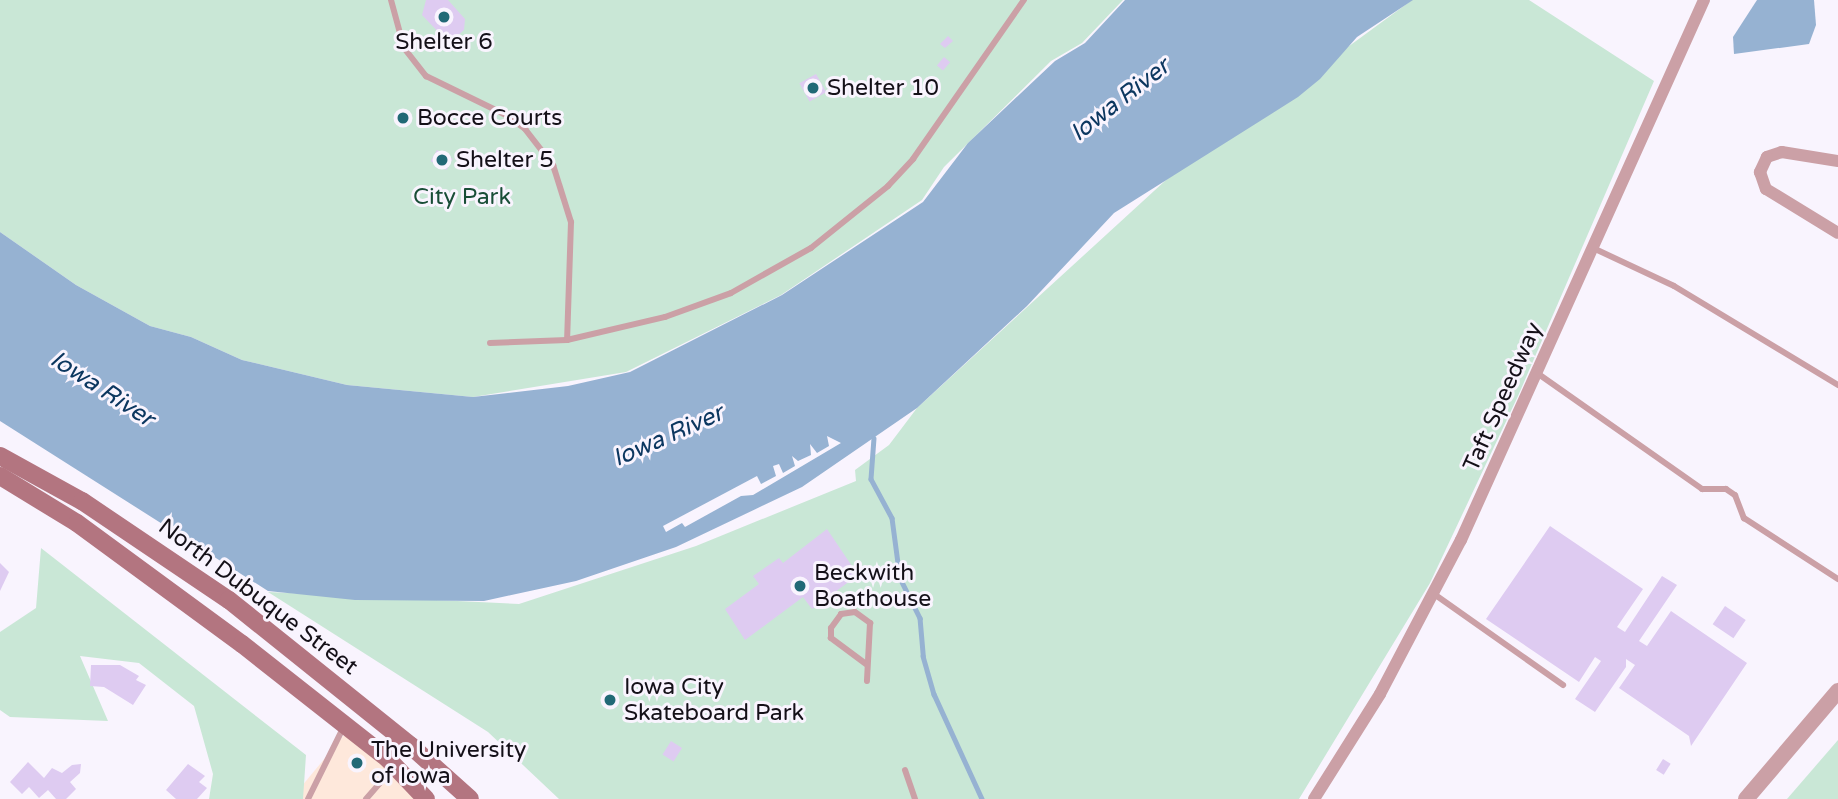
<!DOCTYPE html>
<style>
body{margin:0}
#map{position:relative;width:1838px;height:799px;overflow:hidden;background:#f9f4fe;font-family:"Varela Round",sans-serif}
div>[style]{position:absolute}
.education>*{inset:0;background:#fee8db}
.green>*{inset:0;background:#c9e7d6}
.water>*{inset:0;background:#96b2d2}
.pier>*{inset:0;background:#f9f4fe}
.stream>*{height:4.5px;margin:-2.25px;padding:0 2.25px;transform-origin:2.25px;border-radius:2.25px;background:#96b2d2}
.building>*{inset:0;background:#decbf1;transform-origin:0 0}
.service>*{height:6px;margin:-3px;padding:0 3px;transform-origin:3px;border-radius:3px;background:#cba0a6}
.minor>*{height:12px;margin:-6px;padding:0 6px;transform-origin:6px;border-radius:6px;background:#cba0a6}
.tertiary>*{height:16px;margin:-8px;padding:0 8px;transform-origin:8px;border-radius:8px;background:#cba0a6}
.secondary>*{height:18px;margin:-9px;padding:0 9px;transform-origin:9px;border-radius:9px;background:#b37580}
.dots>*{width:19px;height:19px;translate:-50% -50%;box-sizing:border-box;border:4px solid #f9f4fe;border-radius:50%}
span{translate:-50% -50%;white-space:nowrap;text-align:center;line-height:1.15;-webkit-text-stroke:6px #f9f4fe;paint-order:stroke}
.poi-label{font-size:23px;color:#141018}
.left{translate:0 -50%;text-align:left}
.park-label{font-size:23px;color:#194e37}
.street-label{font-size:23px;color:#141018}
.water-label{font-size:24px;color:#0c3760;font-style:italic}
</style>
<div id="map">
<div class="education">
<div style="clip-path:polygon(350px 728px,426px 799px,291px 799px)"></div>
</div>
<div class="green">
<div style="clip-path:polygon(0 0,1123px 0,1082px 43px,1051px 61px,944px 167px,922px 200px,781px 295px,626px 372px,473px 397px,347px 385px,242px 360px,191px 337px,150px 326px,76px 285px,0 232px)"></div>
<div style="clip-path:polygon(1412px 0,1529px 0,1654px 81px,1518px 396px,1430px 583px,1299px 799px,559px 799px,488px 732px,268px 592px,519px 604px,696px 546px,856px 481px,855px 470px,889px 445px,917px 408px,1166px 180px)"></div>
<div style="clip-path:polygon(41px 548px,306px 755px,303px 799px,209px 799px,213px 774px,194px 706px,139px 663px,80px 656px,108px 721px,10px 717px,0 710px,0 632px,36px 608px)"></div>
<div style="clip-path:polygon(1838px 740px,1838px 799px,1787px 799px)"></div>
</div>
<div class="water">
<div style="clip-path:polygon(1125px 0,1413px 0,1357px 37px,1320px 79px,1298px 97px,1114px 213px,1027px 306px,917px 408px,802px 487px,676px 547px,576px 581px,484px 601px,355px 600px,268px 591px,0 421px,0 232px,76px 285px,150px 326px,191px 337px,242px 360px,347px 385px,473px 397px,568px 386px,630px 372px,782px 295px,923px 202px,968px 143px,1055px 61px,1085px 43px)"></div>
<div style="clip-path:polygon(1757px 0,1814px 0,1816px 25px,1809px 44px,1734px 54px,1733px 37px)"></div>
</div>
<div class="pier">
<div style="clip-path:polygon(827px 436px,841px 443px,753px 495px,741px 496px,685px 527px,682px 523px,666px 532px,663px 526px,757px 476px,761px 484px,776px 476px,773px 466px,779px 464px,783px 473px,795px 466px,792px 456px,798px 461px,811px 455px,810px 444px,817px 453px,829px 446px)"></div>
</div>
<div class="stream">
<div style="left:874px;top:438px;width:41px;rotate:94.2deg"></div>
<div style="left:871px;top:479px;width:44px;rotate:61.7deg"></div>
<div style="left:892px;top:518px;width:61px;rotate:82.4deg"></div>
<div style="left:900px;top:578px;width:45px;rotate:63.4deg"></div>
<div style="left:920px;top:618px;width:38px;rotate:85deg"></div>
<div style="left:923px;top:656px;width:40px;rotate:74deg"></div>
<div style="left:934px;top:694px;width:115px;rotate:65.4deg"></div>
</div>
<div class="building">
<div style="clip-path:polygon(426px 0,448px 0,465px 19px,464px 30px,455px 38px,444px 38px,422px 15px)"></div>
<div style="clip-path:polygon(948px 36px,953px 41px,945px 48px,940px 44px)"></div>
<div style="left:944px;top:57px;width:8px;height:11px;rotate:40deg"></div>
<div style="left:816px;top:74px;width:21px;height:19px;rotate:61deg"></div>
<div style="left:437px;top:150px;width:18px;height:13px;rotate:29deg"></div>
<div style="clip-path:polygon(1550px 526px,1643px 589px,1617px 627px,1625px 632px,1662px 576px,1677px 585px,1639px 641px,1647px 646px,1671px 611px,1747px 663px,1691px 746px,1689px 736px,1619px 688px,1635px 665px,1626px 659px,1626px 667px,1595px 712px,1575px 699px,1601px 661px,1595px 657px,1579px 682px,1486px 619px)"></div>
<div style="clip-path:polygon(827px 529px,858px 575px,812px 609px,803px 597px,745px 640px,725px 609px,759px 584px,753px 576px,779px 558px,783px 563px)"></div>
<div style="clip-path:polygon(0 563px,9px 572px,0 591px)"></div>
<div style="left:1725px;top:606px;width:25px;height:22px;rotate:34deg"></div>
<div style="clip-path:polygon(91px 665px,120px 665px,139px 676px,136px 680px,146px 685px,133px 705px,104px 687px,90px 686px)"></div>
<div style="left:671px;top:741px;width:13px;height:16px;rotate:32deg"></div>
<div style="left:1663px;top:759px;width:9px;height:13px;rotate:32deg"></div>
<div style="clip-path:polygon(28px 762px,44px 778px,52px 768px,62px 773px,72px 765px,81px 764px,80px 773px,70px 782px,76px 789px,66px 799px,56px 799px,48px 790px,39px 798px,29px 787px,22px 794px,10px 782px)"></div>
<div style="clip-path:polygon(188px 764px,205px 776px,199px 782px,207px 788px,197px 799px,176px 799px,166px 790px)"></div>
</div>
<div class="service">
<div style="left:391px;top:0;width:50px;rotate:74.8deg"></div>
<div style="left:404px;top:48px;width:36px;rotate:52deg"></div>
<div style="left:426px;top:76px;width:89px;rotate:26deg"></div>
<div style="left:506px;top:115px;width:24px;rotate:36deg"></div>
<div style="left:525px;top:129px;width:46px;rotate:52.1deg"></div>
<div style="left:553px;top:165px;width:60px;rotate:72.5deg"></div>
<div style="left:571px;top:222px;width:118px;rotate:91.9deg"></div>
<div style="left:1593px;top:248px;width:89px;rotate:25.1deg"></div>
<div style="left:1674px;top:286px;width:192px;rotate:31.1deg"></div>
<div style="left:490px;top:343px;width:77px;rotate:-2.2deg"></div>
<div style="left:567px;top:340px;width:101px;rotate:-13.2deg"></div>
<div style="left:665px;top:317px;width:70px;rotate:-20deg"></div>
<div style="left:731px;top:293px;width:92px;rotate:-29.4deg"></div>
<div style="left:811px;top:248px;width:99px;rotate:-38.8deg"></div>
<div style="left:888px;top:186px;width:37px;rotate:-47deg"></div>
<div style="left:913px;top:159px;width:194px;rotate:-55.1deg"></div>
<div style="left:1537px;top:373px;width:202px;rotate:35.1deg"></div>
<div style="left:1702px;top:489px;width:24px"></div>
<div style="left:1726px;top:489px;width:11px;rotate:34deg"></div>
<div style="left:1735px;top:495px;width:25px;rotate:69deg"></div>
<div style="left:1744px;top:518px;width:112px;rotate:33deg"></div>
<div style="left:1434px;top:594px;width:158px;rotate:35.2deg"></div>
<div style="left:866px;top:664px;width:44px;rotate:-143.4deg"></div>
<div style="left:831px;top:638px;width:10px;rotate:-90deg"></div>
<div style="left:831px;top:628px;width:17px;rotate:-54deg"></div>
<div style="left:841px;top:614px;width:14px;rotate:-8deg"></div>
<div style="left:855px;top:612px;width:19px;rotate:36deg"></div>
<div style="left:870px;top:623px;width:58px;rotate:93deg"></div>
<div style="left:905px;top:770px;width:31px;rotate:71deg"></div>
<div style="left:308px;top:799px;width:81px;rotate:-63.7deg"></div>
<div style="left:366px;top:799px;width:41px;rotate:-48.9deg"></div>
</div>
<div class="minor">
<div style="left:1838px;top:161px;width:57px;rotate:-170.9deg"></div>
<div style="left:1782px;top:152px;width:16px;rotate:162deg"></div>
<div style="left:1767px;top:157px;width:17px;rotate:115deg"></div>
<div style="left:1760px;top:172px;width:18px;rotate:71deg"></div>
<div style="left:1766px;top:189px;width:84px;rotate:31.4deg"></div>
<div style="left:1314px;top:799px;width:124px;rotate:-57.8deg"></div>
<div style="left:1380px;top:694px;width:174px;rotate:-62.3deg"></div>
<div style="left:1461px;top:540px;width:592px;rotate:-65.77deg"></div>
</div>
<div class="tertiary">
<div style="left:1746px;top:799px;width:142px;rotate:-49.6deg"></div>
</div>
<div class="secondary">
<div style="left:0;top:456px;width:94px;rotate:28.8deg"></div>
<div style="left:82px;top:501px;width:177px;rotate:34deg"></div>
<div style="left:229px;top:600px;width:233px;rotate:38.7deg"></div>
<div style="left:411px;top:746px;width:79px;rotate:41.9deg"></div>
<div style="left:0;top:476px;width:90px;rotate:31.4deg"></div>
<div style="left:77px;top:523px;width:205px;rotate:36.3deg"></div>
<div style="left:242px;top:644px;width:186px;rotate:38.2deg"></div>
<div style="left:388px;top:759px;width:55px;rotate:46.5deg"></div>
</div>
<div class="dots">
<div style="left:444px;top:17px;background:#216976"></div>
<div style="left:813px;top:88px;background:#216976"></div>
<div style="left:403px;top:118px;background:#216976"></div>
<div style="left:442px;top:160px;background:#216976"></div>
<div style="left:800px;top:586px;background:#216976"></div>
<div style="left:610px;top:700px;background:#216976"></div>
<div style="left:357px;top:763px;background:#216976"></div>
</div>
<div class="poi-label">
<span style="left:444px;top:42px">Shelter 6</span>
<span class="left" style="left:827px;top:88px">Shelter 10</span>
<span class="left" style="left:417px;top:118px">Bocce Courts</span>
<span class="left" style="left:456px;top:160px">Shelter 5</span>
<span class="left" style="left:814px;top:586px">Beckwith<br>Boathouse</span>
<span class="left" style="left:624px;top:700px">Iowa City<br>Skateboard Park</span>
<span class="left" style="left:371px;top:763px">The University<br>of Iowa</span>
</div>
<div class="park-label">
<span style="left:462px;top:197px">City Park</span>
</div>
<div class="street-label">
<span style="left:1503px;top:397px;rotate:-66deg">Taft Speedway</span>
<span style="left:258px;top:597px;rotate:37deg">North Dubuque Street</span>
</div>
<div class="water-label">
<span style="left:1120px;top:100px;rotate:-38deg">Iowa River</span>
<span style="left:102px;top:389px;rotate:33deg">Iowa River</span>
<span style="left:668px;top:436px;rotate:-24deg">Iowa River</span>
</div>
</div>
